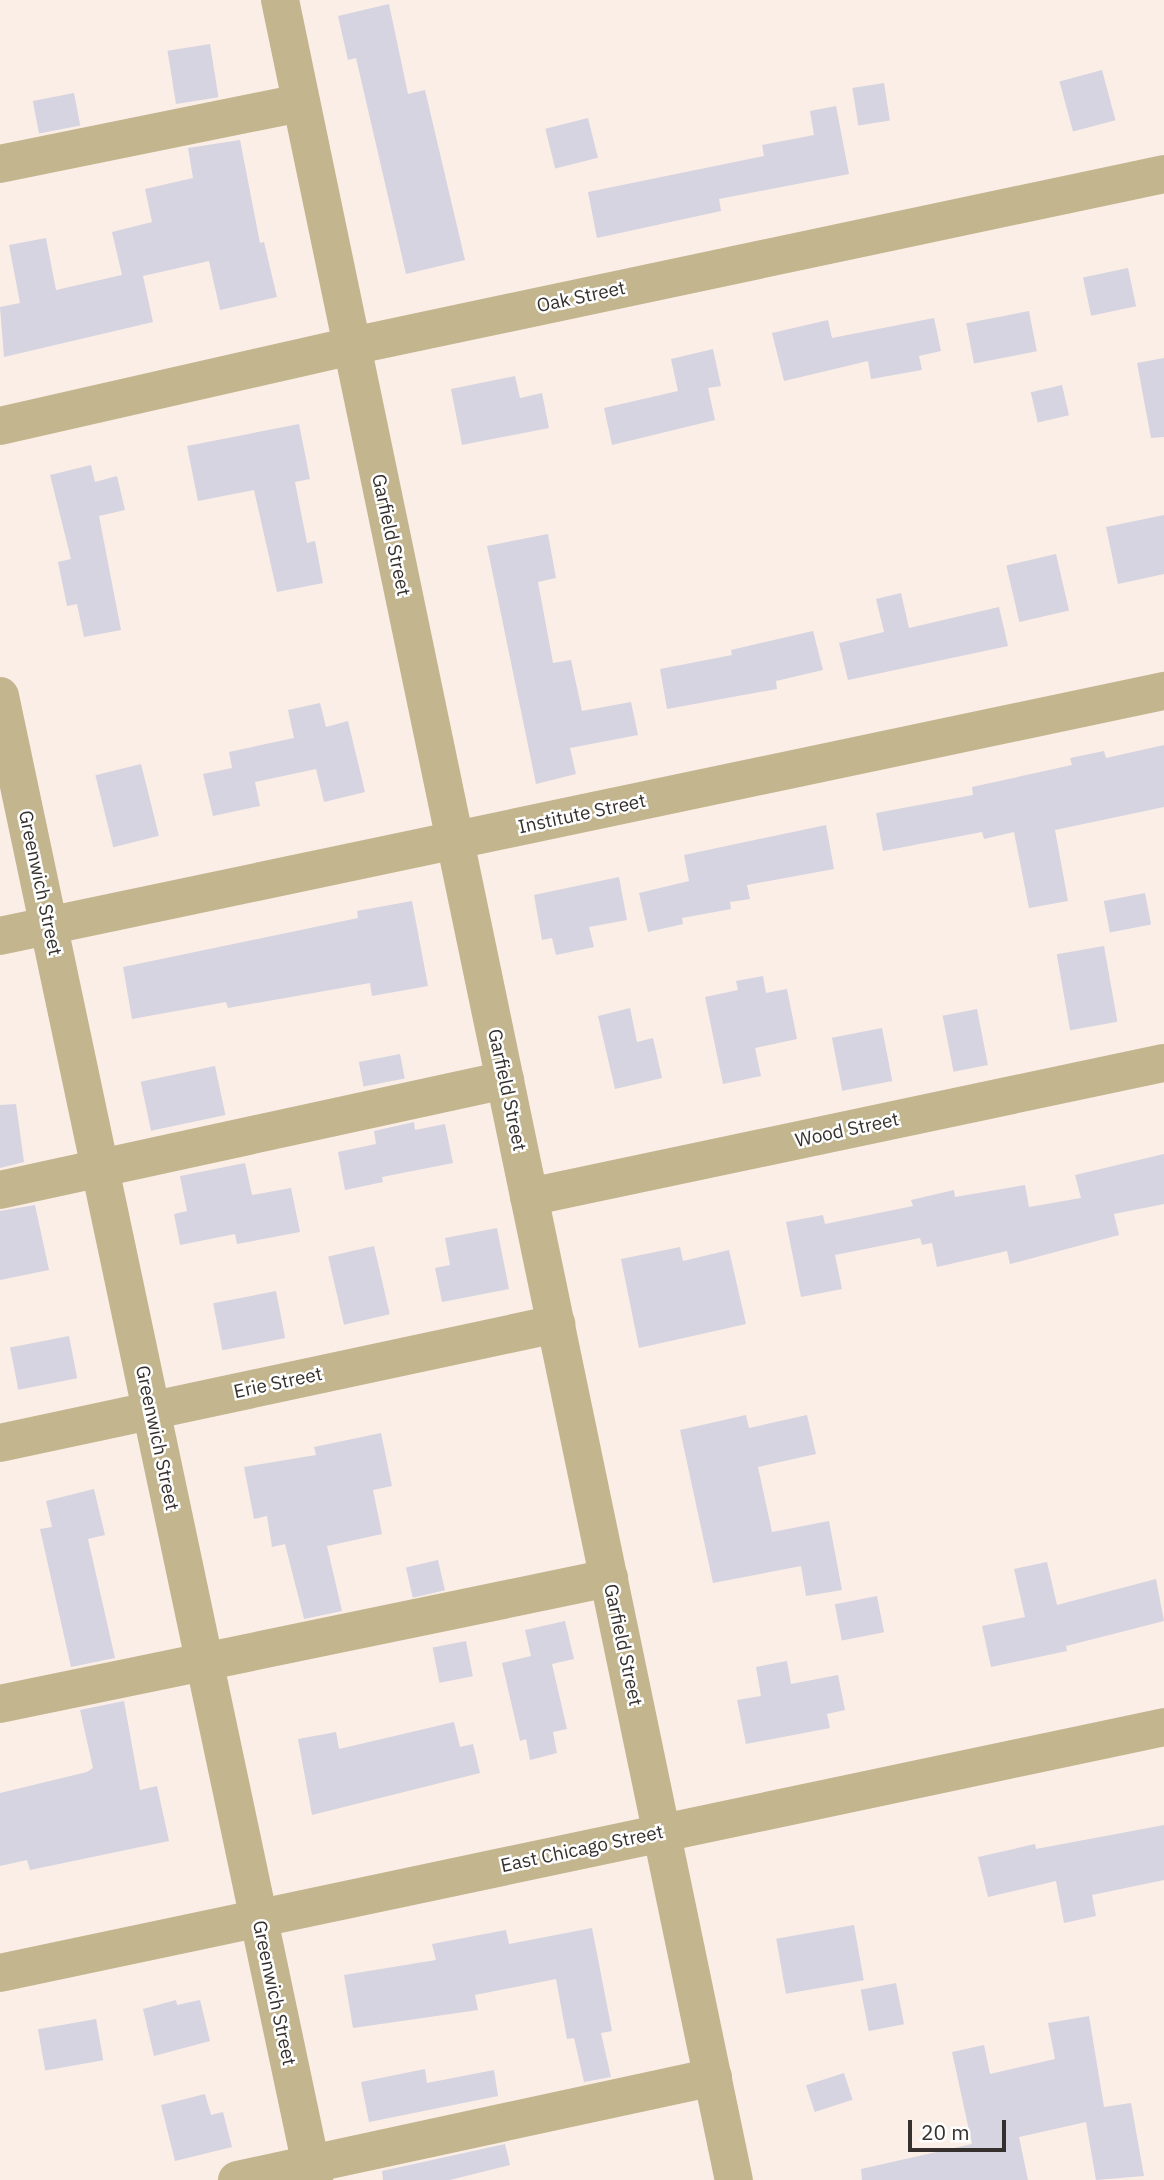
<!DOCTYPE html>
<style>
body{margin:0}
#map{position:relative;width:1164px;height:2180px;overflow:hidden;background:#faeee6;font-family:"IBM Plex Sans",sans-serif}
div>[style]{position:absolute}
.building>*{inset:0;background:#d6d4e1;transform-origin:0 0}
.minor>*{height:38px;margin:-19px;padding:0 19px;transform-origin:19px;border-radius:19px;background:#c3b58e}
span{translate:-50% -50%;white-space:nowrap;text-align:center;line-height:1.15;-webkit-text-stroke:5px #fdfefd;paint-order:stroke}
.street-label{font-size:19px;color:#35302d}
.scale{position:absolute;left:908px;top:2120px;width:98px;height:32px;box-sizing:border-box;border:4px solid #35302d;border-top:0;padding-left:9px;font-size:21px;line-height:24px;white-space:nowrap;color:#35302d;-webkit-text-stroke:5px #fdfefd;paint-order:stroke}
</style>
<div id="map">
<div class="building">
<div style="clip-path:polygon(389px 4px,408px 94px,425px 90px,465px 260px,406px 274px,356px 58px,348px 60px,338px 16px)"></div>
<div style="left:210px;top:44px;width:54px;height:43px;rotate:81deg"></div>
<div style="left:1102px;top:70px;width:52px;height:44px;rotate:75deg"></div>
<div style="left:884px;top:83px;width:38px;height:32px;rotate:81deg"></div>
<div style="left:74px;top:93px;width:33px;height:42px;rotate:79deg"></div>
<div style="clip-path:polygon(836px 106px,849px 174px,719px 199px,721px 211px,597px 238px,588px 192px,764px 156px,762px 145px,814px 135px,810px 111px)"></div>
<div style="left:588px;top:118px;width:41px;height:44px;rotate:76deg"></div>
<div style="clip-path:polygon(240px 140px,260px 243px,264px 242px,277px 297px,220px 310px,209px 261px,143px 276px,153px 322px,4px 357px,0 307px,20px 303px,9px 245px,46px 238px,56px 290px,122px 275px,112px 232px,152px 222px,145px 189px,193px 178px,188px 148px)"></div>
<div style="left:1128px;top:268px;width:39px;height:46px;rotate:78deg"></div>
<div style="left:1029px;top:311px;width:41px;height:64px;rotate:79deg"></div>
<div style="clip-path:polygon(934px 318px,941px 351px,919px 356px,922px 370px,871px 379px,868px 361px,784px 381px,772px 333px,828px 320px,832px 338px)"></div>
<div style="clip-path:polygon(713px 349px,721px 386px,708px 388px,715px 420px,612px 445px,604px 408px,678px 391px,671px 359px)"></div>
<div style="clip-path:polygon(1164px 358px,1164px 437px,1151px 438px,1137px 363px)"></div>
<div style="clip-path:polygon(515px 376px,520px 398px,542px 393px,549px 428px,462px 445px,451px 389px)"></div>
<div style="left:1062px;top:385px;width:31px;height:32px;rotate:77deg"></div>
<div style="clip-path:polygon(299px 424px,310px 479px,295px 482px,307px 543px,315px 541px,323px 583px,277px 592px,254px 490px,198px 501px,187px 446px)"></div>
<div style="clip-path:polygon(91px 465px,95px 482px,117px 476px,125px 510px,99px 516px,121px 630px,84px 637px,77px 604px,67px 606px,58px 562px,71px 559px,50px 475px)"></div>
<div style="clip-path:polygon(1164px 515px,1164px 574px,1118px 584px,1106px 527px)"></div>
<div style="clip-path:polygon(548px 534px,556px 578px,538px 582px,553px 663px,571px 660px,582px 711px,631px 702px,638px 735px,570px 748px,576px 774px,536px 784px,487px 546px)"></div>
<div style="left:1056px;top:554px;width:58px;height:51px;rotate:77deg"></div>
<div style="clip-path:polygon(901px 593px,909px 628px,999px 607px,1008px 646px,848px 680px,839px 643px,884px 632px,876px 599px)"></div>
<div style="clip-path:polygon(813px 631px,823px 670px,776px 681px,777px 689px,667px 709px,660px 669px,732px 655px,731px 650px)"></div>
<div style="clip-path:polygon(320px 703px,326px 727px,348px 721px,365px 792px,324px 802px,316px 769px,255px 782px,260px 806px,213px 816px,203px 774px,232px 768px,229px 752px,294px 738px,288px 710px)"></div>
<div style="clip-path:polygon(1164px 745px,1164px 807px,1055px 830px,1068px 901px,1029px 908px,1014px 832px,984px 839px,982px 832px,883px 851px,876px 813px,973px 795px,972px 787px,1072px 765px,1070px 758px,1104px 751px,1106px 758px)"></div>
<div style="left:141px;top:764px;width:74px;height:47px;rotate:76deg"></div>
<div style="clip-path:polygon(826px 825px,834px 869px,747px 885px,750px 899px,730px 902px,731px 909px,682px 918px,683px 924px,648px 932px,639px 893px,689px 881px,684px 855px)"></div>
<div style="clip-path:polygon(619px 877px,627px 920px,589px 927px,594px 947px,556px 955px,552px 938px,542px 940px,534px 895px)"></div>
<div style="left:1145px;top:893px;width:32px;height:42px;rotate:79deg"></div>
<div style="clip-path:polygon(412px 901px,428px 986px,372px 996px,370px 983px,228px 1008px,226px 1002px,132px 1019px,123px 967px,358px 918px,357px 911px)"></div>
<div style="left:1104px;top:946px;width:77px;height:48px;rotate:80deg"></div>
<div style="clip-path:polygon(763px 976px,766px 993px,787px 989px,797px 1039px,755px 1048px,761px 1076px,723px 1084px,705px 997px,738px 990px,736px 981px)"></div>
<div style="clip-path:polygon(630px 1008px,637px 1042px,653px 1038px,662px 1078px,615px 1089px,598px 1016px)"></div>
<div style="left:977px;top:1009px;width:57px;height:35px;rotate:79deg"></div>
<div style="left:882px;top:1028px;width:54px;height:51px;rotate:79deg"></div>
<div style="left:400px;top:1054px;width:25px;height:42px;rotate:79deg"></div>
<div style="left:215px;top:1066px;width:50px;height:76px;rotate:78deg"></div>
<div style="clip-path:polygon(16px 1104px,24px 1162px,0 1168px,0 1105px)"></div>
<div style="clip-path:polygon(414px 1122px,415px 1130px,445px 1124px,453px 1163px,382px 1177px,383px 1182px,345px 1190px,338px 1152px,376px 1144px,374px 1131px)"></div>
<div style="clip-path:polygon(1164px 1154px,1164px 1204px,1114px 1214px,1119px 1235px,1010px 1264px,1007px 1251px,937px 1267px,932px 1243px,922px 1245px,920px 1238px,835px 1255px,842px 1289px,801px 1297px,786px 1222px,823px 1215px,825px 1224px,913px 1206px,911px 1200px,954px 1190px,955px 1197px,1025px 1185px,1029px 1207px,1081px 1198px,1075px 1175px)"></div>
<div style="clip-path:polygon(245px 1163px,252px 1195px,291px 1188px,300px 1232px,237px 1244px,235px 1234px,180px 1245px,174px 1214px,187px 1211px,180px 1176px)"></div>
<div style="clip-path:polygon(35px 1205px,49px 1270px,0 1280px,0 1211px)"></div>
<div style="clip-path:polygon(497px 1228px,509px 1289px,442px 1302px,435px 1268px,450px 1265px,445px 1238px)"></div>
<div style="left:374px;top:1246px;width:70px;height:47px;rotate:77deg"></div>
<div style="clip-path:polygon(680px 1247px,683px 1261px,729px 1250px,746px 1324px,639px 1348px,621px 1259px)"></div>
<div style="left:276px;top:1291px;width:48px;height:64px;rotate:79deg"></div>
<div style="left:69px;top:1336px;width:43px;height:60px;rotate:79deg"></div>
<div style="clip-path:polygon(746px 1415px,749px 1428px,807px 1415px,816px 1454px,758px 1467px,772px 1532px,829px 1521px,842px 1590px,806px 1596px,801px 1566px,713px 1583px,680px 1430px)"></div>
<div style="clip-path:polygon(381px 1433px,392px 1486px,373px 1490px,382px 1534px,327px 1546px,342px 1611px,304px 1619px,285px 1544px,272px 1547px,267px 1516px,254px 1519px,244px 1467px,316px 1455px,314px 1447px)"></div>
<div style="clip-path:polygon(94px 1489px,105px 1535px,88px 1539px,115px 1658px,71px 1667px,40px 1529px,52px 1527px,46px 1501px)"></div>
<div style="left:438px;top:1560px;width:31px;height:33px;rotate:77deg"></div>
<div style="clip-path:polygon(1047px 1562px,1057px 1605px,1156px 1579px,1164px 1621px,1066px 1646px,1067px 1651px,991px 1667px,982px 1626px,1025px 1617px,1014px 1569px)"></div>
<div style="left:877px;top:1596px;width:37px;height:43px;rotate:79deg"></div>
<div style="clip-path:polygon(565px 1621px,574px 1659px,552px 1664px,567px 1729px,553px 1732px,557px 1753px,530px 1760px,526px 1739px,520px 1741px,502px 1663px,531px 1656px,525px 1630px)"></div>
<div style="left:466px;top:1641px;width:36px;height:34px;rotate:79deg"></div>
<div style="clip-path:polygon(787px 1661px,791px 1684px,838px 1675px,845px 1710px,827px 1714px,830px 1728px,746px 1744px,737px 1700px,761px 1696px,756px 1667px)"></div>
<div style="clip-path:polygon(124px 1701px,140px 1790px,157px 1786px,169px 1841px,30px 1870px,27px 1860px,0 1866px,0 1793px,87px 1772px,93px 1768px,80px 1710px)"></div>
<div style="clip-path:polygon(454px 1722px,460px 1747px,473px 1744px,480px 1773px,312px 1815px,298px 1739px,336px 1732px,339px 1749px)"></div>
<div style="clip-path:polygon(1164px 1825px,1164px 1880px,1092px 1895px,1096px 1916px,1064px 1923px,1056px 1881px,988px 1897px,978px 1857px,1035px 1844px,1036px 1849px)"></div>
<div style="left:854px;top:1925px;width:56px;height:79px;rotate:80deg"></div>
<div style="clip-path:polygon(592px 1928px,612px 2031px,601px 2033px,611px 2077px,584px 2082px,574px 2038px,567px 2039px,556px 1979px,475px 1995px,478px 2010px,353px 2028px,344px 1975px,436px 1960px,432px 1944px,506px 1930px,509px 1944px)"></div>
<div style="left:896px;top:1983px;width:42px;height:36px;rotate:79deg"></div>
<div style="clip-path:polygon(176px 2000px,177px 2005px,200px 2000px,210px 2041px,154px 2056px,143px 2009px)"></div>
<div style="clip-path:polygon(1089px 2016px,1104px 2107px,1131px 2103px,1144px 2176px,1096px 2180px,1086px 2122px,1019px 2137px,1028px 2180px,862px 2180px,861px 2169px,972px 2144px,952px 2052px,984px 2045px,990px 2074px,1055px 2059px,1048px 2023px)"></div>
<div style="left:96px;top:2019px;width:42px;height:59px;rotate:80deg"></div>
<div style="clip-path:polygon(425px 2069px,427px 2083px,494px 2070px,498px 2096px,369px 2122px,361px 2082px)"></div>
<div style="left:844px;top:2073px;width:28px;height:40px;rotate:72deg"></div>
<div style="clip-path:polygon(205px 2094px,211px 2115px,223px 2112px,232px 2147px,175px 2161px,161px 2105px)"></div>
<div style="clip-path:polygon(505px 2144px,510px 2165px,450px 2180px,383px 2180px,382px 2171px)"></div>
</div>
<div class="minor">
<div style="left:280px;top:0;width:2227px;rotate:78.24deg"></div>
<div style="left:0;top:164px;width:307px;rotate:-11.5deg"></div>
<div style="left:0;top:426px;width:361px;rotate:-12.8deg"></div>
<div style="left:352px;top:346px;width:830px;rotate:-11.96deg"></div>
<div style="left:0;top:696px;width:1517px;rotate:78.05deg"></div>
<div style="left:0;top:936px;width:1190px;rotate:-11.89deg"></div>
<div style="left:0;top:1190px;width:517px;rotate:-12.29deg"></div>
<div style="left:529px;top:1197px;width:649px;rotate:-11.92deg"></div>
<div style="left:0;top:1443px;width:569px;rotate:-12.08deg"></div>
<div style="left:0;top:1704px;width:622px;rotate:-11.69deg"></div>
<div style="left:0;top:1973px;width:1190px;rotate:-11.93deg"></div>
<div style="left:237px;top:2180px;width:487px;rotate:-12.2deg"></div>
</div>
<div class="street-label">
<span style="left:581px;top:297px;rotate:-12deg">Oak Street</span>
<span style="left:391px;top:535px;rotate:78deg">Garfield Street</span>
<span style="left:582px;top:814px;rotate:-12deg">Institute Street</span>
<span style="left:40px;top:883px;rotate:78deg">Greenwich Street</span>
<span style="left:507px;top:1090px;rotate:78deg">Garfield Street</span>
<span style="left:847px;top:1130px;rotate:-12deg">Wood Street</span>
<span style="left:278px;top:1383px;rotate:-12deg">Erie Street</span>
<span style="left:157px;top:1438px;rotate:78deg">Greenwich Street</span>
<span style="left:623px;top:1645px;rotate:78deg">Garfield Street</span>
<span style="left:582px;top:1849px;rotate:-12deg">East Chicago Street</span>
<span style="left:274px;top:1993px;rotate:78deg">Greenwich Street</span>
</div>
<div class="scale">20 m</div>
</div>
